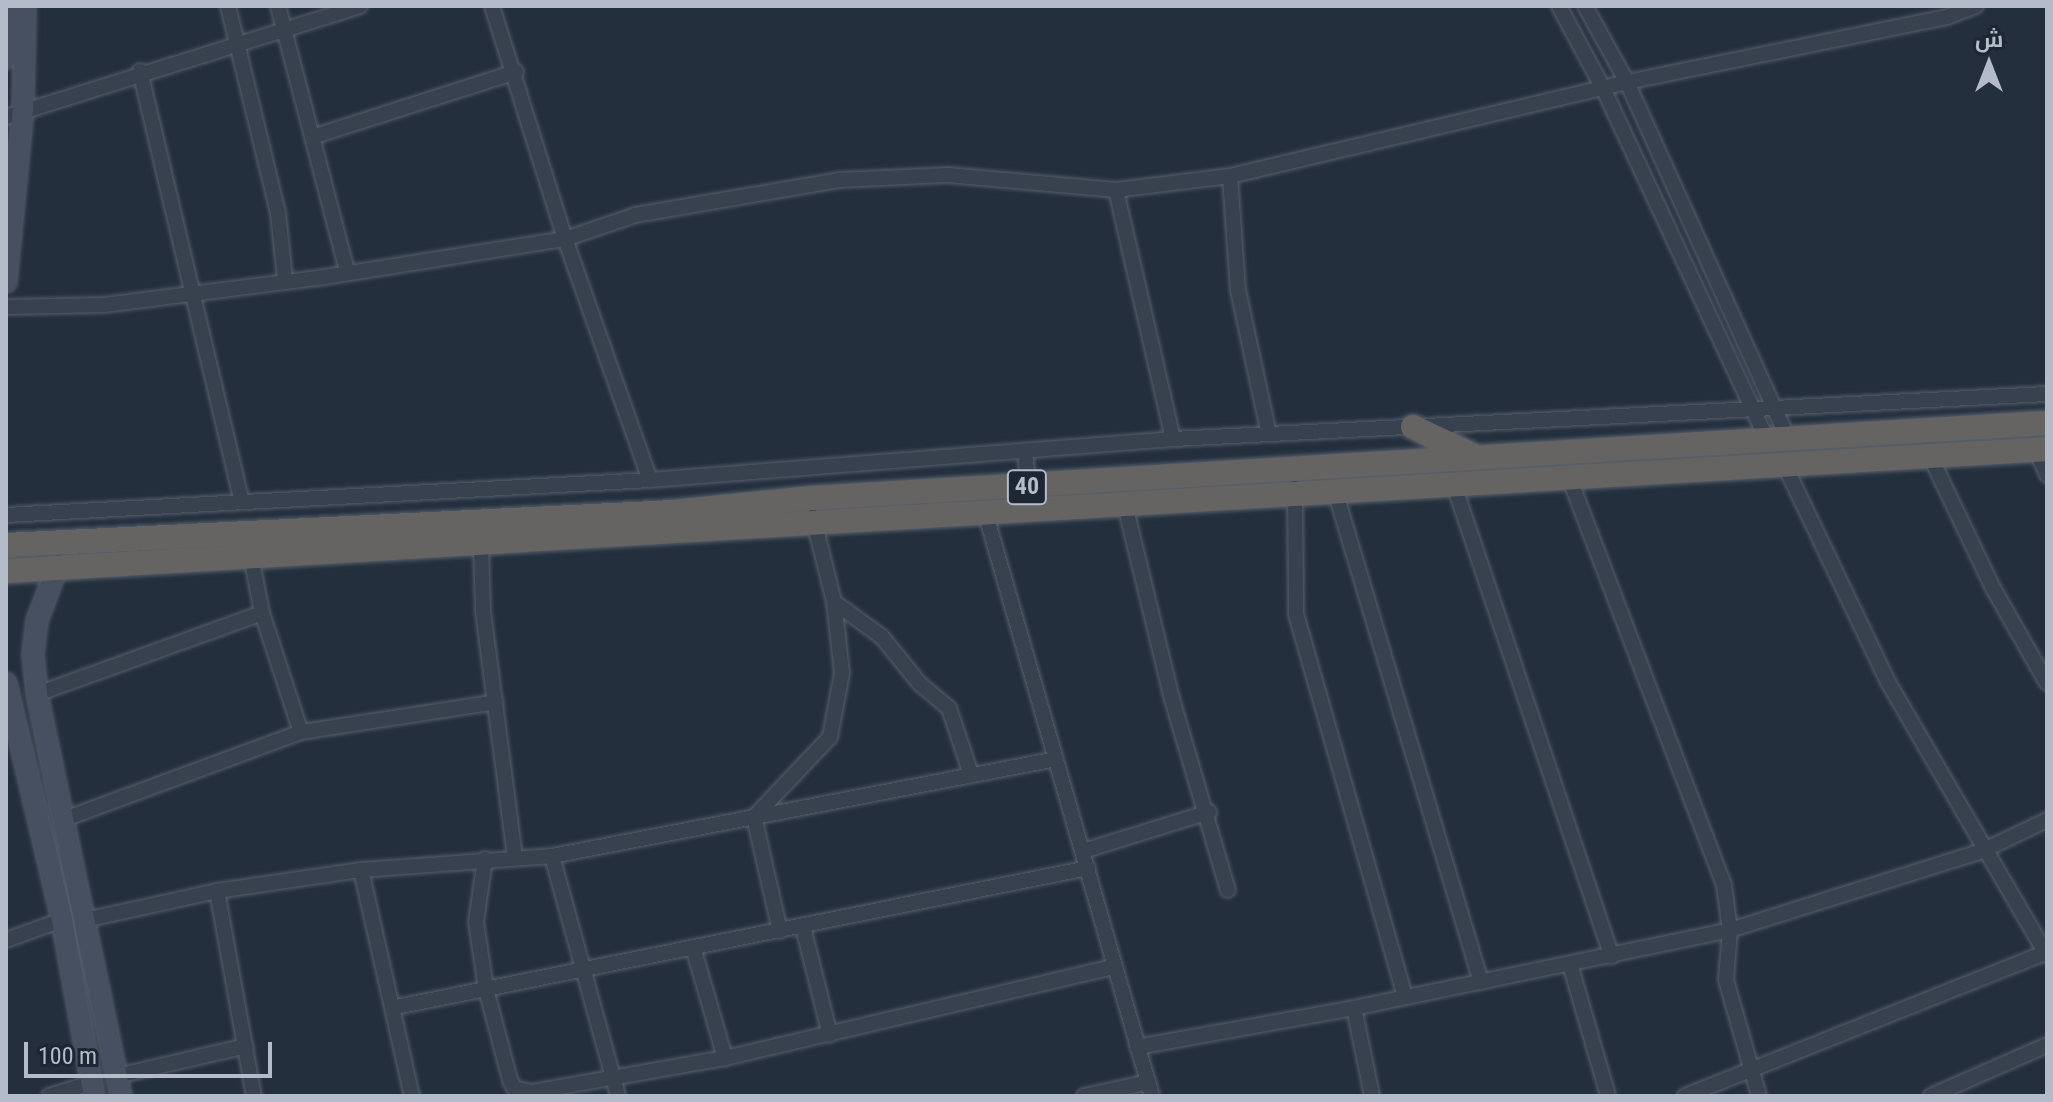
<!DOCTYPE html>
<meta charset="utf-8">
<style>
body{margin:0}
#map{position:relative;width:2053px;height:1102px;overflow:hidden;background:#242f3e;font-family:"Roboto Condensed",Cairo,sans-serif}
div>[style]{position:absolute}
.roads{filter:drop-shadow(0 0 2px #565f6c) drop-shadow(0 0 2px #565f6c)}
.minor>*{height:14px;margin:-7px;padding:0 7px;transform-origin:7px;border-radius:7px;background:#38414e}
.secondary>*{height:20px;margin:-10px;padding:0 10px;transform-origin:10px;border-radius:10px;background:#465061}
.trunk>*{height:24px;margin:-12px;padding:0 12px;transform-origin:12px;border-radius:12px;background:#656462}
span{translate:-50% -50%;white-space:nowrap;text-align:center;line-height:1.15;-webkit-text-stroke:8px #1d2633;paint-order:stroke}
.shield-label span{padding:2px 6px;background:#1d2633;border:2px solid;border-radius:6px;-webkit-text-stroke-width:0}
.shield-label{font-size:24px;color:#b4bcc9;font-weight:700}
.frame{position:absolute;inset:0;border:8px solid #b4bcc9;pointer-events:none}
.north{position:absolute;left:1949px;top:24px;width:80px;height:80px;-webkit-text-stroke:6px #1d2633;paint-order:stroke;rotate:0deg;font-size:22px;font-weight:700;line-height:32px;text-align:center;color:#b4bcc9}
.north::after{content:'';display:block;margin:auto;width:28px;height:36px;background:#b4bcc9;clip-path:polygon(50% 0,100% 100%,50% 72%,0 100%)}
.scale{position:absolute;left:24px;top:1042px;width:248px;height:36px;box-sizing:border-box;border:4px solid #b4bcc9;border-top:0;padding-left:10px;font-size:24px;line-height:28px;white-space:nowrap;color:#b4bcc9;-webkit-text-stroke:6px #1d2633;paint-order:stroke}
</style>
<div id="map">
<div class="roads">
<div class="minor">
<div style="left:228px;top:6px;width:213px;rotate:76.4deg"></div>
<div style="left:278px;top:213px;width:66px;rotate:83.9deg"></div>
<div style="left:278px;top:6px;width:274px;rotate:75.4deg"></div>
<div style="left:1559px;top:6px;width:95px;rotate:61.8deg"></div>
<div style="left:1604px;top:90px;width:386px;rotate:65deg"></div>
<div style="left:1585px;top:6px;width:87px;rotate:61.1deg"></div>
<div style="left:1627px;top:82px;width:391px;rotate:65.7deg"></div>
<div style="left:140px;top:71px;width:443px;rotate:76.7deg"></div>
<div style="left:6px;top:117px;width:371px;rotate:-17.4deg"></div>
<div style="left:315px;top:136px;width:211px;rotate:-17.7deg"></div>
<div style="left:1230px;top:176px;width:114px;rotate:86deg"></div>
<div style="left:1238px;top:290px;width:147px;rotate:77.9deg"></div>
<div style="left:1116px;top:190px;width:255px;rotate:77.1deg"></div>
<div style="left:1173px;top:439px;width:875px;rotate:-2.95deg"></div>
<div style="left:6px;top:307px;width:98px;rotate:-1.2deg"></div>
<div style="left:104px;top:305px;width:216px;rotate:-7.2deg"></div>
<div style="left:318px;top:278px;width:250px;rotate:-9deg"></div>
<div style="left:565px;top:239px;width:74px;rotate:-18.9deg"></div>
<div style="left:635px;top:215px;width:207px;rotate:-9.7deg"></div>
<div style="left:839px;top:180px;width:109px;rotate:-2.6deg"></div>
<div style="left:948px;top:175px;width:169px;rotate:5.1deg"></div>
<div style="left:1116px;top:190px;width:115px;rotate:-7deg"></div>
<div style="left:1230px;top:176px;width:408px;rotate:-13.3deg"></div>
<div style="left:1627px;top:82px;width:327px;rotate:-11.5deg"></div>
<div style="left:1947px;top:17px;width:31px;rotate:-21deg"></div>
<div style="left:2036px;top:450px;width:27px;rotate:66deg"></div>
<div style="left:1025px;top:451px;width:36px;rotate:84deg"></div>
<div style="left:1930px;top:456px;width:146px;rotate:64.5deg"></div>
<div style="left:1993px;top:588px;width:109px;rotate:60.4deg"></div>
<div style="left:1785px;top:466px;width:239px;rotate:64.5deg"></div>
<div style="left:1888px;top:682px;width:316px;rotate:59.8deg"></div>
<div style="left:1569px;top:477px;width:436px;rotate:69.2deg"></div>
<div style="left:1724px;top:885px;width:45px;rotate:82.4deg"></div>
<div style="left:1730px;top:930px;width:50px;rotate:94.6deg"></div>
<div style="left:1726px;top:980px;width:121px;rotate:74.1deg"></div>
<div style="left:650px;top:480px;width:525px;rotate:-4.48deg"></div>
<div style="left:1454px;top:485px;width:497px;rotate:71.5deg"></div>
<div style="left:1295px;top:488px;width:126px;rotate:89.5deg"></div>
<div style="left:1296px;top:614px;width:398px;rotate:74.1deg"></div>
<div style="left:1335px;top:491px;width:512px;rotate:73.44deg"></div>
<div style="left:1125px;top:505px;width:200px;rotate:76.4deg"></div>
<div style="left:1172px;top:699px;width:199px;rotate:73.7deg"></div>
<div style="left:6px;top:515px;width:645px;rotate:-3.11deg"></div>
<div style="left:650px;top:480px;width:256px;rotate:-109.4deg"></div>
<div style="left:565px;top:239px;width:244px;rotate:-107.4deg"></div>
<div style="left:986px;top:515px;width:604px;rotate:74.05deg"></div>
<div style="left:481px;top:546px;width:65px;rotate:88.2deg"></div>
<div style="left:483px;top:611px;width:248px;rotate:82.6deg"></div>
<div style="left:251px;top:556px;width:58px;rotate:79.1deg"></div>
<div style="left:262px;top:613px;width:125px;rotate:71.9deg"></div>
<div style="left:834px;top:602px;width:59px;rotate:36.1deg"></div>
<div style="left:882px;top:637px;width:59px;rotate:51.2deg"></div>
<div style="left:919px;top:683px;width:39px;rotate:40deg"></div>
<div style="left:949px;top:708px;width:70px;rotate:71.6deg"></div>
<div style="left:37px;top:694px;width:239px;rotate:-19.8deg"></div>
<div style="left:62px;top:820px;width:255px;rotate:-20.2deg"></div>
<div style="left:301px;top:732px;width:197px;rotate:-8.7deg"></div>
<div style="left:1083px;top:851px;width:132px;rotate:-17.2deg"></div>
<div style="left:552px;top:856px;width:249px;rotate:74.6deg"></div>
<div style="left:485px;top:859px;width:64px;rotate:98.1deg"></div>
<div style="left:476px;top:922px;width:68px;rotate:81.5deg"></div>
<div style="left:486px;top:989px;width:94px;rotate:75.2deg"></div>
<div style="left:510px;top:1080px;width:9px;rotate:63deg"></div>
<div style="left:514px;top:1088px;width:18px;rotate:13deg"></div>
<div style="left:532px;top:1092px;width:196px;rotate:-10deg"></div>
<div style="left:725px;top:1058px;width:400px;rotate:-13.2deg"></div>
<div style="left:361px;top:870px;width:232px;rotate:77.3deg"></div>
<div style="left:217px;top:891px;width:208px;rotate:79.8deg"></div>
<div style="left:85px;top:920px;width:135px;rotate:-12.4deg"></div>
<div style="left:217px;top:891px;width:146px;rotate:-8.3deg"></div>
<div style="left:361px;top:870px;width:192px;rotate:-4.2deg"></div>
<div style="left:552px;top:856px;width:513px;rotate:-10.89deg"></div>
<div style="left:803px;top:927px;width:111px;rotate:76deg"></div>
<div style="left:780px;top:931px;width:117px;rotate:-102.8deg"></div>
<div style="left:754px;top:817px;width:110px;rotate:-46.5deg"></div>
<div style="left:830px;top:737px;width:65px;rotate:-79.4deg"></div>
<div style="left:842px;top:673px;width:71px;rotate:-96.4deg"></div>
<div style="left:834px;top:602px;width:88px;rotate:-103.9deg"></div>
<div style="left:6px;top:940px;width:59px;rotate:-19.7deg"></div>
<div style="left:693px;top:947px;width:116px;rotate:73.9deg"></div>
<div style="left:1570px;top:964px;width:137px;rotate:73.9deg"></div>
<div style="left:396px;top:1007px;width:706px;rotate:-11.36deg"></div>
<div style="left:1354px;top:1008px;width:90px;rotate:78.4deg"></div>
<div style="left:1137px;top:1047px;width:220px;rotate:-10.2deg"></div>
<div style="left:1354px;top:1008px;width:384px;rotate:-11.7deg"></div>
<div style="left:1730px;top:930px;width:264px;rotate:-17.4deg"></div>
<div style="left:1982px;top:851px;width:72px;rotate:-25.5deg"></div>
<div style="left:117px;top:1076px;width:132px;rotate:-13.1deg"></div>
<div style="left:49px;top:1096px;width:44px;rotate:-17.2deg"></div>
<div style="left:1084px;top:1096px;width:66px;rotate:-12.2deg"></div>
<div style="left:1685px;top:1096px;width:387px;rotate:-21.7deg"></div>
<div style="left:1931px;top:1096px;width:127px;rotate:-23.7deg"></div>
</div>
<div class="secondary">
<div style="left:6px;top:58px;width:52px;rotate:-86.7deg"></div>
<div style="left:6px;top:282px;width:173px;rotate:-84.4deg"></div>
<div style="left:23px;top:110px;width:104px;rotate:-88.9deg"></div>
<div style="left:58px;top:565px;width:60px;rotate:110.6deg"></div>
<div style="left:37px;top:621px;width:34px;rotate:97deg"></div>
<div style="left:33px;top:655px;width:39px;rotate:84deg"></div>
<div style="left:37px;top:694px;width:411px;rotate:78.2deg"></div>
<div style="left:6px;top:683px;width:244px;rotate:76.7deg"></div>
<div style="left:62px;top:920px;width:179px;rotate:79.7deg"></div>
</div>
<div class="trunk">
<div style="left:1413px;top:427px;width:68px;rotate:25.4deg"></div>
<div style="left:6px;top:545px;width:668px;rotate:-2.83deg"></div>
<div style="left:673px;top:512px;width:140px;rotate:-5.8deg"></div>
<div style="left:812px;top:498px;width:1237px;rotate:-3.48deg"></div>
<div style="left:6px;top:571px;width:2045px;rotate:-3.42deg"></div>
</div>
</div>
<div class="shield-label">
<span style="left:1027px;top:487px">40</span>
</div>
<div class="frame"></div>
<div class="north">ش</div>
<div class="scale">100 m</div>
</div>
